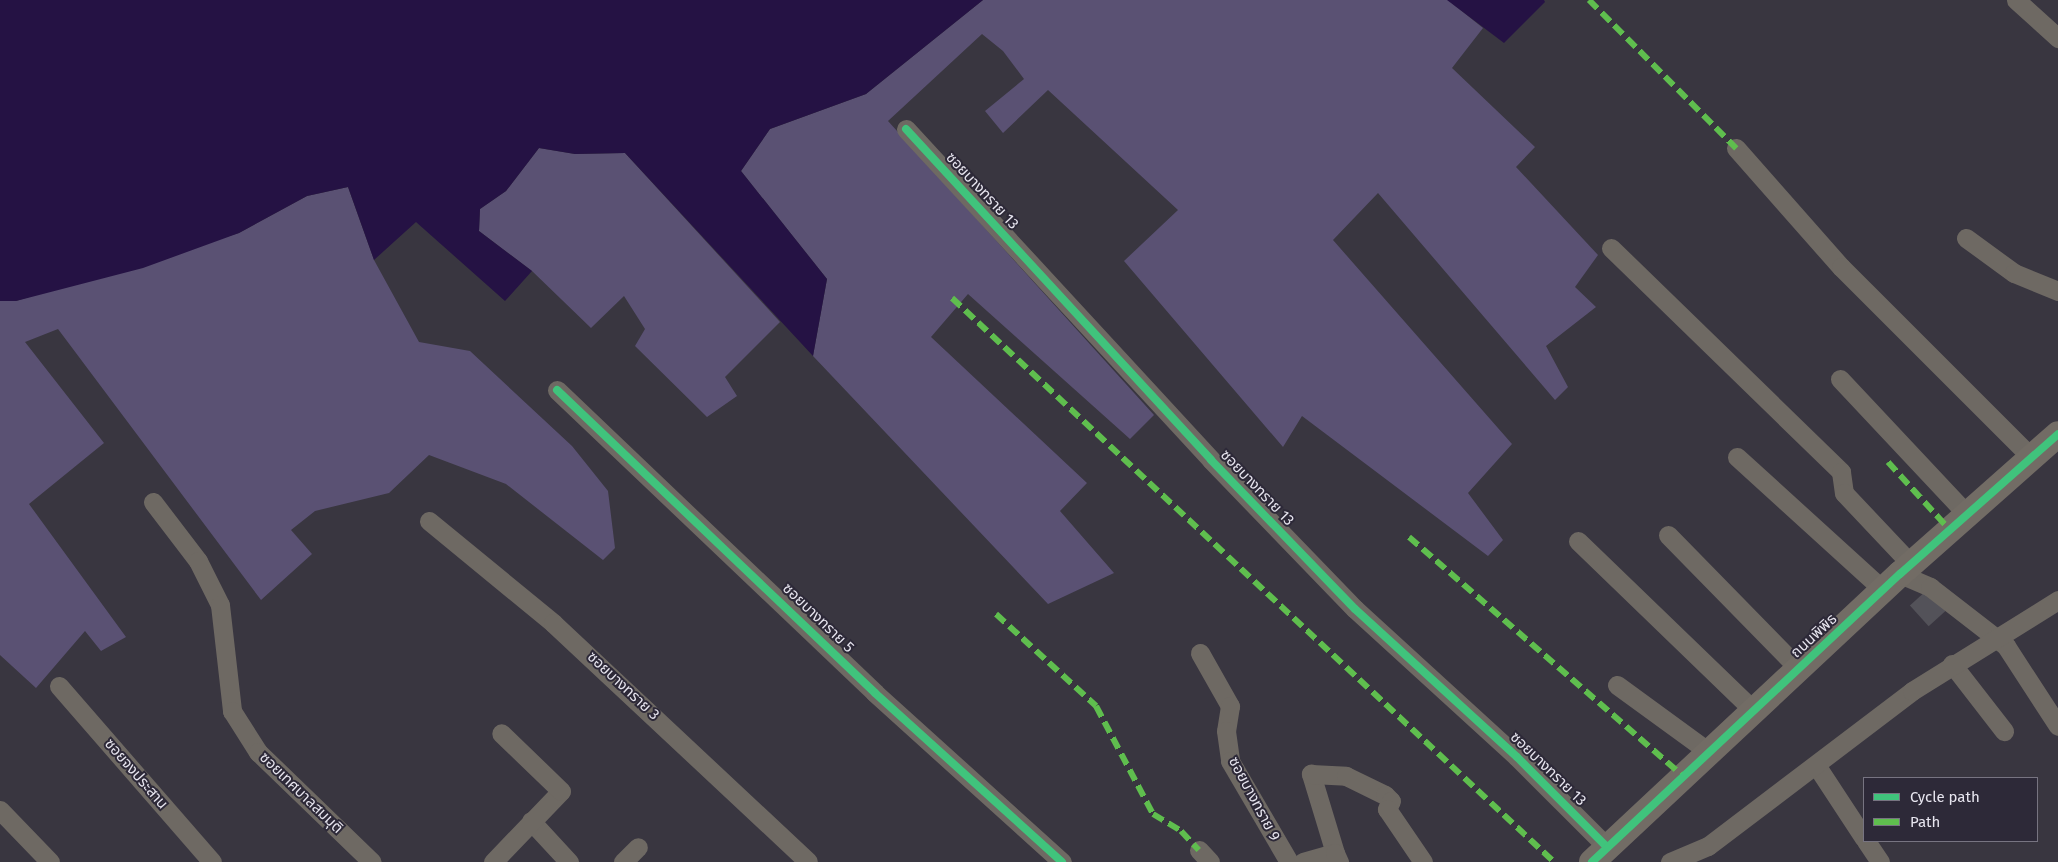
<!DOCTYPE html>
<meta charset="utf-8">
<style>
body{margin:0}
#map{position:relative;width:2058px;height:862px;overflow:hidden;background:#393640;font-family:"Fira Sans","Noto Sans Thai",sans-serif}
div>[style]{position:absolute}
.green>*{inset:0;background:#5a5173}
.water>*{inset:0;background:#251244}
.building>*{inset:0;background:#535259;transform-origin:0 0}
.street>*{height:19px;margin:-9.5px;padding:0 9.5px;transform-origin:9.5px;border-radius:9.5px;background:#6e6963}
.secondary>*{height:26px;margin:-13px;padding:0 13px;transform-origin:13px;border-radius:13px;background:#726c65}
.quiet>*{height:6px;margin-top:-3px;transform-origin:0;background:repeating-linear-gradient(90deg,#5fbe4e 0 12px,transparent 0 18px)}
.cycleway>*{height:8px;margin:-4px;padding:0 4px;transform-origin:4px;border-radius:4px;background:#40c37c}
span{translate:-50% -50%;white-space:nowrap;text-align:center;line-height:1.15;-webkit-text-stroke:4px #2d2938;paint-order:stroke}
.street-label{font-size:15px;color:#e7e5ef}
.legend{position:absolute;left:1863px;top:777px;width:175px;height:65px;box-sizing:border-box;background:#2d2938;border:1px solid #777481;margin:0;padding:6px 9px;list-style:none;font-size:15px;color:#e7e5ef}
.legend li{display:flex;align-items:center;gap:10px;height:25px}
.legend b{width:25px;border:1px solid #777481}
</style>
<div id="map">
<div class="green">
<div style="clip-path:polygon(983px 0,1448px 0,1483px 28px,1452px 68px,1535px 147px,1516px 167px,1598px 255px,1575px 287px,1596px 307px,1546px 346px,1568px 387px,1555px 400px,1378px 193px,1333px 240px,1512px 444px,1468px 493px,1503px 540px,1488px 556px,1302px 416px,1283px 447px,1124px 261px,1178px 210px,1048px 90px,1003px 133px,985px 111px,1024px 79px,1003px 51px,982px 34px,888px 121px,1154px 415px,1130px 439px,968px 294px,931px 337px,1087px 483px,1060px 511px,1114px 573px,1048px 604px,813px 356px,827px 279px,741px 171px,770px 129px,866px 94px)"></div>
<div style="clip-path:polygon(539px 148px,575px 154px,625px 153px,780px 322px,725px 377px,737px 396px,707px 417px,635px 346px,645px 329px,624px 296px,591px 328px,532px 271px,479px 231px,480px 209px,506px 191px)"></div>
<div style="clip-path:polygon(348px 187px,374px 260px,419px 342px,470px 351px,572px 446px,608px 491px,615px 548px,603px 560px,506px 484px,429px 455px,389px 493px,315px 511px,291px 530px,312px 554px,261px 600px,58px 329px,25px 342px,104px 443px,29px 504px,126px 637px,101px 651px,85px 631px,36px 688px,0 655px,0 301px,16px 301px,239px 233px,307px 196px)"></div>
</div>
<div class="water">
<div style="clip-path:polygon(0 0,983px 0,866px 94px,770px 129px,741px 171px,827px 279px,813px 356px,625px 153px,575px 154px,539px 148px,506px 191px,480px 209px,479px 231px,532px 271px,505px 301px,416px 222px,374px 260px,348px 187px,307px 196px,239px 233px,143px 268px,16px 301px,0 301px)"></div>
<div style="clip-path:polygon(1447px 0,1544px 0,1545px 2px,1504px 43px)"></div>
</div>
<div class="building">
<div style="left:1927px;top:590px;width:28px;height:23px;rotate:48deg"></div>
</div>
<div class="street">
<div style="left:2016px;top:0;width:57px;rotate:42.1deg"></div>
<div style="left:906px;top:129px;width:450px;rotate:47.3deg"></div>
<div style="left:1211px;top:460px;width:207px;rotate:46deg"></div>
<div style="left:1355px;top:609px;width:219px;rotate:42.4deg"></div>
<div style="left:1517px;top:757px;width:127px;rotate:45deg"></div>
<div style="left:1736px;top:148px;width:159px;rotate:48.6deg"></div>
<div style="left:1841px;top:267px;width:267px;rotate:45deg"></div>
<div style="left:1966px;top:238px;width:59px;rotate:36.1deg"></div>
<div style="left:2014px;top:273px;width:48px;rotate:22.2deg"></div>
<div style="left:1611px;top:248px;width:321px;rotate:44.2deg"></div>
<div style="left:1841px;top:472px;width:21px;rotate:82deg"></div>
<div style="left:1844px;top:493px;width:98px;rotate:46.7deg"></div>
<div style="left:1840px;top:379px;width:184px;rotate:46.8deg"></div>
<div style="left:557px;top:390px;width:439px;rotate:43.6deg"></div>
<div style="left:875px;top:693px;width:252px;rotate:42.1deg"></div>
<div style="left:1737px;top:457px;width:197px;rotate:42.3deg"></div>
<div style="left:153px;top:502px;width:74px;rotate:52.7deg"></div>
<div style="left:198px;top:561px;width:49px;rotate:63.4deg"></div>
<div style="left:220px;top:605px;width:107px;rotate:83.5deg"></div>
<div style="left:232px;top:711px;width:49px;rotate:57.6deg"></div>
<div style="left:258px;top:752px;width:158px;rotate:44deg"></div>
<div style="left:429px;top:521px;width:161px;rotate:39.4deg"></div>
<div style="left:553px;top:623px;width:349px;rotate:43.1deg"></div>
<div style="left:1668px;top:535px;width:187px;rotate:45.6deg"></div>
<div style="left:1578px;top:541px;width:246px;rotate:44deg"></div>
<div style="left:1900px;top:574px;width:33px;rotate:23deg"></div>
<div style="left:1930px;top:587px;width:96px;rotate:37.8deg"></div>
<div style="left:2006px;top:646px;width:95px;rotate:57deg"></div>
<div style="left:1200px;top:653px;width:61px;rotate:60.5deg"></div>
<div style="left:1230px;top:706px;width:25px;rotate:99deg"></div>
<div style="left:1226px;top:731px;width:30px;rotate:82deg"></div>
<div style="left:1230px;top:761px;width:117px;rotate:59.7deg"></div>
<div style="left:1952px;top:664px;width:85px;rotate:52.2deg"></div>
<div style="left:1617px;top:685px;width:114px;rotate:36.1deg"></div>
<div style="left:59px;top:686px;width:233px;rotate:49deg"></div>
<div style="left:1816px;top:765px;width:87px;rotate:56.7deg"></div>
<div style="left:0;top:810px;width:72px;rotate:46.1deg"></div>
<div style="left:531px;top:821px;width:56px;rotate:47.2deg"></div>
<div style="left:1866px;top:841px;width:25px;rotate:56deg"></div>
<div style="left:1199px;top:850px;width:16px;rotate:47deg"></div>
<div style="left:1335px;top:853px;width:83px;rotate:-106.9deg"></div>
<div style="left:1311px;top:774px;width:35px;rotate:3deg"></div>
<div style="left:1346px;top:776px;width:43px;rotate:26deg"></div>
<div style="left:1385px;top:795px;width:8px;rotate:45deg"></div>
<div style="left:1391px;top:801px;width:9px;rotate:117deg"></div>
<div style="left:1387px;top:809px;width:64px;rotate:55.8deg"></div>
<div style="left:493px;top:862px;width:98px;rotate:-46.2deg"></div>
<div style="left:561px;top:791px;width:83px;rotate:-136deg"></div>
<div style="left:623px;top:862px;width:21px;rotate:-45deg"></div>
<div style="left:1303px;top:862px;width:33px;rotate:-16deg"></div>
<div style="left:1335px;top:853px;width:10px;rotate:66deg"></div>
<div style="left:1670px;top:862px;width:41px;rotate:-22.8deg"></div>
<div style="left:1708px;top:846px;width:256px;rotate:-37.2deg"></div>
<div style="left:1912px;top:691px;width:172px;rotate:-31.9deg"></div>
</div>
<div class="secondary">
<div style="left:1592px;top:862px;width:422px;rotate:-43.1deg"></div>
<div style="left:1900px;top:574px;width:211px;rotate:-41.5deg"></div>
</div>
<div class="quiet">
<div style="left:1589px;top:0;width:209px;rotate:45.2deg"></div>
<div style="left:952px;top:298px;width:825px;rotate:43.13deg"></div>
<div style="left:1888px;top:462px;width:91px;rotate:47.7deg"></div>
<div style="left:1409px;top:537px;width:364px;rotate:41.1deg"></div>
<div style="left:996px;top:614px;width:136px;rotate:42.6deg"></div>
<div style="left:1096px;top:706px;width:122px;rotate:62.2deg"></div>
<div style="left:1153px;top:814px;width:33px;rotate:31deg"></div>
<div style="left:1181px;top:831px;width:26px;rotate:47deg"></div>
</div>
<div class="cycleway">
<div style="left:906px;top:129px;width:450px;rotate:47.3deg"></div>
<div style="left:1211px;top:460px;width:207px;rotate:46deg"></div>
<div style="left:1355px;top:609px;width:219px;rotate:42.4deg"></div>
<div style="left:1517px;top:757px;width:127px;rotate:45deg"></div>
<div style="left:557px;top:390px;width:439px;rotate:43.6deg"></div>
<div style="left:875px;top:693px;width:252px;rotate:42.1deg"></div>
<div style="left:1592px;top:862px;width:422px;rotate:-43.1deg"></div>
<div style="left:1900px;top:574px;width:211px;rotate:-41.5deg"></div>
</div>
<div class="street-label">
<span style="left:982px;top:191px;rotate:47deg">ซอยบางทราย 13</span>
<span style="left:1257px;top:488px;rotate:46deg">ซอยบางทราย 13</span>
<span style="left:818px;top:618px;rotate:44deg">ซอยบางทราย 5</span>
<span style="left:1814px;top:636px;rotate:-43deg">ถนนพิพิธ</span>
<span style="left:623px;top:686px;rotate:43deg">ซอยบางทราย 3</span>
<span style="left:1548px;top:769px;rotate:44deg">ซอยบางทราย 13</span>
<span style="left:136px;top:774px;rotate:49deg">ซอยจงประสาน</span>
<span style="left:301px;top:793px;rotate:44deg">ซอยเทศบาลสมมุติ</span>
<span style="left:1254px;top:799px;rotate:62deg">ซอยบางทราย 9</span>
</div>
<ul class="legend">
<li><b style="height:6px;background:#40c37c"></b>Cycle path</li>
<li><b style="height:6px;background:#5fbe4e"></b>Path</li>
</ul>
</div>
